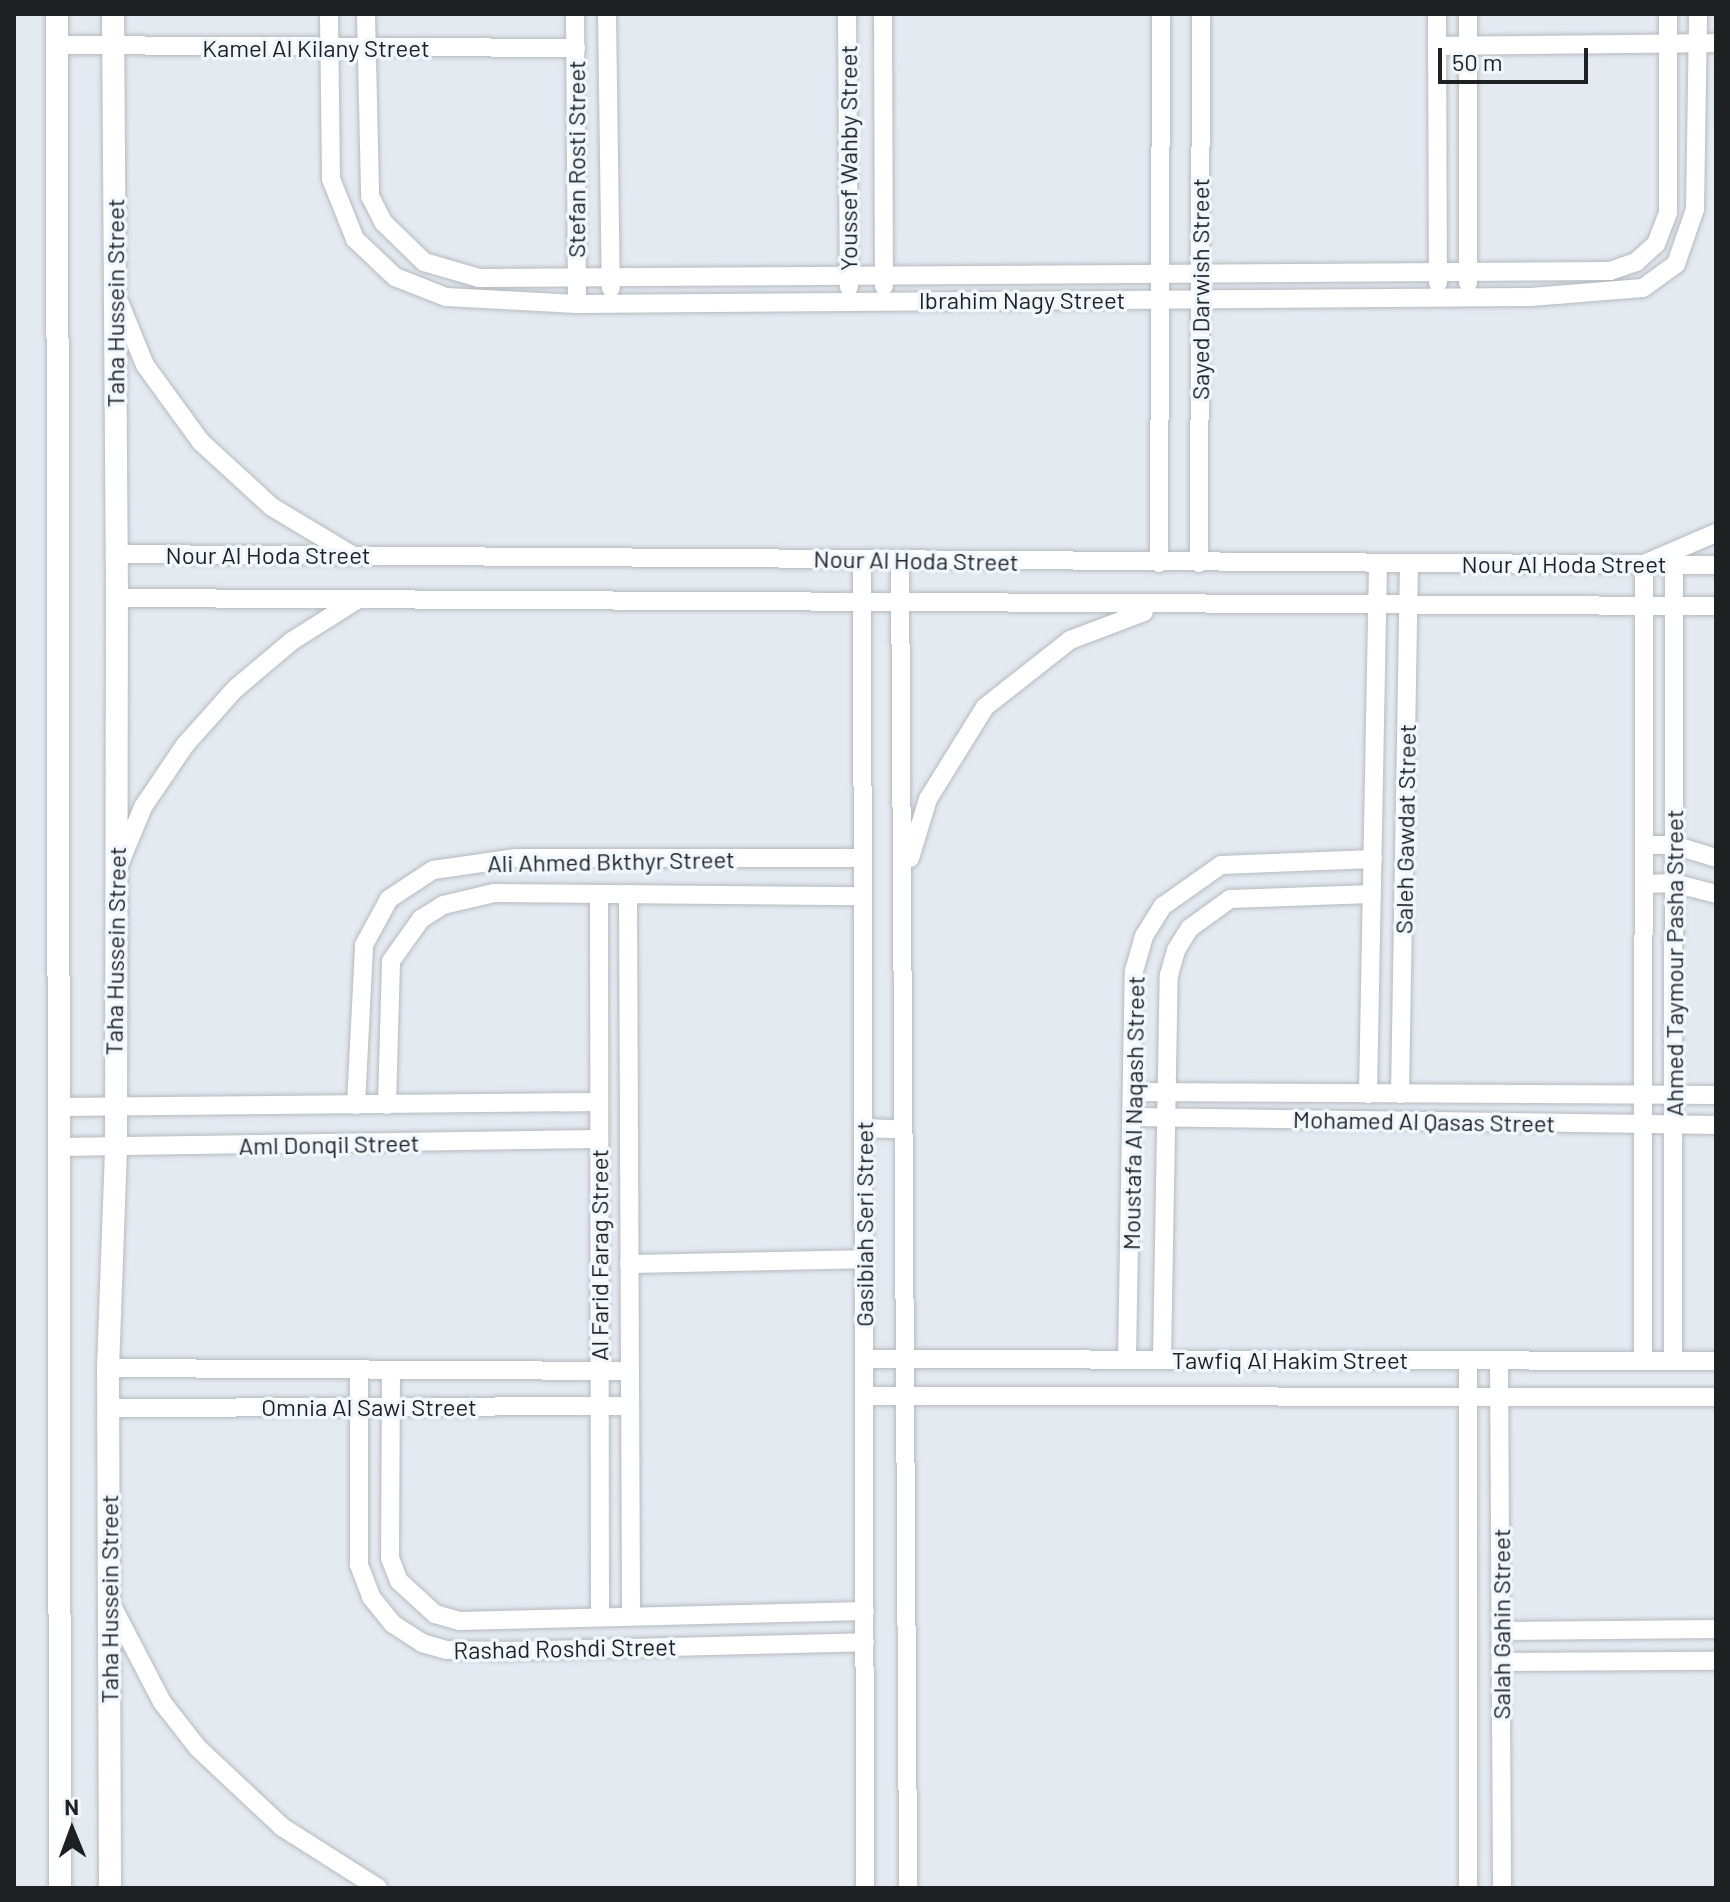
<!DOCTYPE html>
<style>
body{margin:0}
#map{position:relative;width:1730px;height:1902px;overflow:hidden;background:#e4eaf0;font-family:Barlow,sans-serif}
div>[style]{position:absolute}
.roads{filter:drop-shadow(0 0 2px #b5bac0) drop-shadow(0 0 2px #b5bac0)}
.minor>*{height:18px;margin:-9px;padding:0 9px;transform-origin:9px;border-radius:9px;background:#fff}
.tertiary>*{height:22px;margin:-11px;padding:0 11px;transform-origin:11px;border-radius:11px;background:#fff}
span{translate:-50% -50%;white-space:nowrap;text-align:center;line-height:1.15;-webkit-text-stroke:7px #f1f7fd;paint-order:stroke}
.street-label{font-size:24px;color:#1e2022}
.frame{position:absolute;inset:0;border:16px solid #1e2022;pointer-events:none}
.north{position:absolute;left:32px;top:1790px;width:80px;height:80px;-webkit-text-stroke:6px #f1f7fd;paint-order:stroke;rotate:359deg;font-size:22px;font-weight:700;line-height:32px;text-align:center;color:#1e2022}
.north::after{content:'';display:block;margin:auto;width:28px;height:36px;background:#1e2022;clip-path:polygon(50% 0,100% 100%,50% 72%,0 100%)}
.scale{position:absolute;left:1438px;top:48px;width:150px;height:36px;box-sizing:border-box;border:4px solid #1e2022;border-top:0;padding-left:10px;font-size:24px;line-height:28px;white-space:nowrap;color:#1e2022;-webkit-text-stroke:6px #f1f7fd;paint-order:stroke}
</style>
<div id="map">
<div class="roads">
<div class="minor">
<div style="left:329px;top:14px;width:165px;rotate:89.3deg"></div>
<div style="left:331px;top:179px;width:65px;rotate:68.2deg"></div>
<div style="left:355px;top:239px;width:55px;rotate:43.5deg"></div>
<div style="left:395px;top:277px;width:55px;rotate:21.4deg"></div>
<div style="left:446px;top:297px;width:131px;rotate:3.1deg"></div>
<div style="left:577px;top:304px;width:954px;rotate:-0.42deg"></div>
<div style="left:1531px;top:297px;width:112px;rotate:-4.6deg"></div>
<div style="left:1643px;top:288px;width:41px;rotate:-36deg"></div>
<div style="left:1676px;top:264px;width:58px;rotate:-70.9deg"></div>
<div style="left:1695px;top:209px;width:195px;rotate:-89.1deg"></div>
<div style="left:366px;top:14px;width:182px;rotate:88.7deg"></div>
<div style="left:370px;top:196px;width:29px;rotate:63deg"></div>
<div style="left:383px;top:222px;width:57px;rotate:44.3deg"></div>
<div style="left:424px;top:262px;width:57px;rotate:16.2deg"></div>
<div style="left:479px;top:278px;width:1131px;rotate:-0.35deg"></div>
<div style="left:1610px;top:271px;width:28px;rotate:-19deg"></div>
<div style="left:1636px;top:262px;width:27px;rotate:-42deg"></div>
<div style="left:1656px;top:244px;width:33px;rotate:-69deg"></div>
<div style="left:1668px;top:213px;width:199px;rotate:-90deg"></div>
<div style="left:575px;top:14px;width:290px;rotate:89.6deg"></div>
<div style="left:607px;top:14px;width:274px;rotate:89.2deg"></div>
<div style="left:847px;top:14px;width:273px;rotate:89.6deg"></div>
<div style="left:883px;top:14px;width:272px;rotate:89.8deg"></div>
<div style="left:1437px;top:14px;width:269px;rotate:89.8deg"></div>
<div style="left:57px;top:45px;width:519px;rotate:0.33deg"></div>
<div style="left:1437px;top:46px;width:279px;rotate:-0.6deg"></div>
<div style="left:1468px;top:283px;width:269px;rotate:-90deg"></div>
<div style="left:120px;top:304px;width:66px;rotate:67.7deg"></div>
<div style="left:145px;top:365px;width:95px;rotate:54deg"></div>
<div style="left:201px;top:442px;width:96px;rotate:42.5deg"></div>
<div style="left:272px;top:507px;width:93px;rotate:31deg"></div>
<div style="left:116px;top:554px;width:1600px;rotate:0.39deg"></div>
<div style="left:862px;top:559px;width:1329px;rotate:89.87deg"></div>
<div style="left:900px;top:560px;width:1328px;rotate:89.65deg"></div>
<div style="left:1159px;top:563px;width:549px;rotate:-89.79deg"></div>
<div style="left:1199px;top:563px;width:549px;rotate:-89.79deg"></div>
<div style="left:117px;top:598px;width:1599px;rotate:0.29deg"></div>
<div style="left:1644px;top:845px;width:30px"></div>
<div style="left:1674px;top:845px;width:44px;rotate:17.2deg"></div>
<div style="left:910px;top:858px;width:62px;rotate:-73deg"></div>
<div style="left:928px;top:799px;width:108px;rotate:-58.2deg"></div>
<div style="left:985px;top:707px;width:108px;rotate:-38.2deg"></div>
<div style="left:1070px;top:640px;width:79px;rotate:-20.7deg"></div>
<div style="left:119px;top:865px;width:63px;rotate:-67.5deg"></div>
<div style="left:143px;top:807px;width:75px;rotate:-55.9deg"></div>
<div style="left:185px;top:745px;width:75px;rotate:-48.2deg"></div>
<div style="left:235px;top:689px;width:75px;rotate:-40.1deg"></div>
<div style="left:292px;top:641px;width:75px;rotate:-32.4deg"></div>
<div style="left:1644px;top:884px;width:30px;rotate:-2deg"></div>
<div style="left:1674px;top:883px;width:43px;rotate:14.7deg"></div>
<div style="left:599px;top:894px;width:723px;rotate:89.92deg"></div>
<div style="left:628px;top:894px;width:722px;rotate:89.76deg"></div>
<div style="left:1133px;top:1092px;width:583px;rotate:0.29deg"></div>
<div style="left:1368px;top:1094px;width:530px;rotate:-88.92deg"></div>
<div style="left:1400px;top:1094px;width:530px;rotate:-89.03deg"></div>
<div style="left:356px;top:1105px;width:160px;rotate:-87.1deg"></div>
<div style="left:364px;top:945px;width:52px;rotate:-61.5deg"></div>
<div style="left:389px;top:899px;width:53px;rotate:-33.4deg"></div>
<div style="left:433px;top:870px;width:84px;rotate:-8.2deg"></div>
<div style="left:516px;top:858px;width:347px"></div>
<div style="left:387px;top:1105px;width:144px;rotate:-88.4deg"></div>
<div style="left:391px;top:961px;width:52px;rotate:-54.5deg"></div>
<div style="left:421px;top:919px;width:26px;rotate:-32deg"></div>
<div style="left:443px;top:905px;width:52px;rotate:-13.2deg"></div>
<div style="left:494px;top:893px;width:369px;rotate:0.5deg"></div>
<div style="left:59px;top:1107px;width:540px;rotate:-0.53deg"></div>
<div style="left:1132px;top:1117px;width:584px;rotate:0.78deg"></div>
<div style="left:864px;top:1128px;width:38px;rotate:2deg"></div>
<div style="left:59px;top:1147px;width:540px;rotate:-0.85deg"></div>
<div style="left:629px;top:1264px;width:235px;rotate:-1.2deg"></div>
<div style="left:864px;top:1359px;width:852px;rotate:0.13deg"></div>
<div style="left:1127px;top:1359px;width:388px;rotate:-89deg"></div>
<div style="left:1134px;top:971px;width:36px;rotate:-74deg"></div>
<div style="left:1144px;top:936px;width:36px;rotate:-58deg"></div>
<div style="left:1163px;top:906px;width:71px;rotate:-35.3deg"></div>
<div style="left:1221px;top:865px;width:152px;rotate:-2.3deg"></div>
<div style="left:1162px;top:1359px;width:384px;rotate:-89deg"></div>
<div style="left:1169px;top:975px;width:26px;rotate:-74deg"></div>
<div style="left:1176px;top:950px;width:26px;rotate:-58deg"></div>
<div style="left:1190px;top:928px;width:49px;rotate:-35.9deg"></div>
<div style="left:1230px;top:899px;width:142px;rotate:-2deg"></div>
<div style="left:1643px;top:1360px;width:796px;rotate:-89.93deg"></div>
<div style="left:1644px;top:564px;width:78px;rotate:-23.3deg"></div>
<div style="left:1468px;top:1361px;width:527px;rotate:90deg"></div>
<div style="left:1499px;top:1361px;width:527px;rotate:89.67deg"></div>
<div style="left:1673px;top:1361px;width:797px;rotate:-89.93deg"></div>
<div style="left:108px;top:1368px;width:522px;rotate:0.33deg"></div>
<div style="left:359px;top:1369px;width:196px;rotate:90deg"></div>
<div style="left:359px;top:1565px;width:34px;rotate:69deg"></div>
<div style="left:371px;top:1597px;width:35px;rotate:51deg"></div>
<div style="left:393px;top:1624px;width:35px;rotate:33deg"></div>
<div style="left:422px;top:1643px;width:26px;rotate:16deg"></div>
<div style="left:447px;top:1650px;width:58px;rotate:1deg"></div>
<div style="left:505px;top:1651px;width:360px;rotate:-1.4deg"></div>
<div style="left:391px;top:1370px;width:188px;rotate:90.3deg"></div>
<div style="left:390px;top:1558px;width:25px;rotate:69deg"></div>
<div style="left:399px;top:1581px;width:49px;rotate:42.5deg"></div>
<div style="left:435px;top:1614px;width:25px;rotate:16deg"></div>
<div style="left:459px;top:1621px;width:406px;rotate:-1.4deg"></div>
<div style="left:865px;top:1396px;width:851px;rotate:0.07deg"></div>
<div style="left:107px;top:1408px;width:523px;rotate:-0.22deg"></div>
<div style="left:110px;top:1602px;width:113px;rotate:62.5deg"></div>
<div style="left:162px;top:1702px;width:58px;rotate:52deg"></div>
<div style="left:198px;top:1748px;width:115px;rotate:43.2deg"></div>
<div style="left:282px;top:1827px;width:114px;rotate:32.4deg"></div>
<div style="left:1501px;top:1631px;width:215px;rotate:-0.5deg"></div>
<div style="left:1501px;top:1662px;width:215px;rotate:-0.3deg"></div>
</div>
<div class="tertiary">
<div style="left:57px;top:14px;width:1874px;rotate:89.91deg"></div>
<div style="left:110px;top:1888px;width:520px;rotate:-90.22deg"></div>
<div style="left:108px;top:1368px;width:220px;rotate:-87.9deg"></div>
<div style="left:116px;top:1148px;width:550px;rotate:-89.9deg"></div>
<div style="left:117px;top:598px;width:584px;rotate:-90.39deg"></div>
</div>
</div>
<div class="street-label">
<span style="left:316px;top:48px">Kamel Al Kilany Street</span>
<span style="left:848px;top:158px;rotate:-90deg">Youssef Wahby Street</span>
<span style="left:576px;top:159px;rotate:-90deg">Stefan Rosti Street</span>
<span style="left:1200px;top:289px;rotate:-90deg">Sayed Darwish Street</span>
<span style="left:1022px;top:300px">Ibrahim Nagy Street</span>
<span style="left:115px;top:303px;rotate:-90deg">Taha Hussein Street</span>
<span style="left:268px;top:555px">Nour Al Hoda Street</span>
<span style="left:916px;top:560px;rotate:1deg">Nour Al Hoda Street</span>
<span style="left:1564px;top:564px">Nour Al Hoda Street</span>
<span style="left:1405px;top:829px;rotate:-89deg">Saleh Gawdat Street</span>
<span style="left:611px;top:861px;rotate:-1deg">Ali Ahmed Bkthyr Street</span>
<span style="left:115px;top:951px;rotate:-89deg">Taha Hussein Street</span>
<span style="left:1674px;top:963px;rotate:-90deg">Ahmed Taymour Pasha Street</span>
<span style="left:1133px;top:1113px;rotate:-89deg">Moustafa Al Naqash Street</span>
<span style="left:1424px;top:1121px;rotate:1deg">Mohamed Al Qasas Street</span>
<span style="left:329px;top:1144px;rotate:-1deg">Aml Donqil Street</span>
<span style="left:864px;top:1224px;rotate:-90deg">Gasibiah Seri Street</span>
<span style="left:599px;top:1255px;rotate:-90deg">Al Farid Farag Street</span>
<span style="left:1290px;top:1360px">Tawfiq Al Hakim Street</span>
<span style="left:369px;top:1407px">Omnia Al Sawi Street</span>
<span style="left:109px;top:1599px;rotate:-90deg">Taha Hussein Street</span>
<span style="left:1501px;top:1624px;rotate:-90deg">Salah Gahin Street</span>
<span style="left:565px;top:1648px;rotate:-1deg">Rashad Roshdi Street</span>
</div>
<div class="frame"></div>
<div class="north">N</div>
<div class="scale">50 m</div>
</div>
